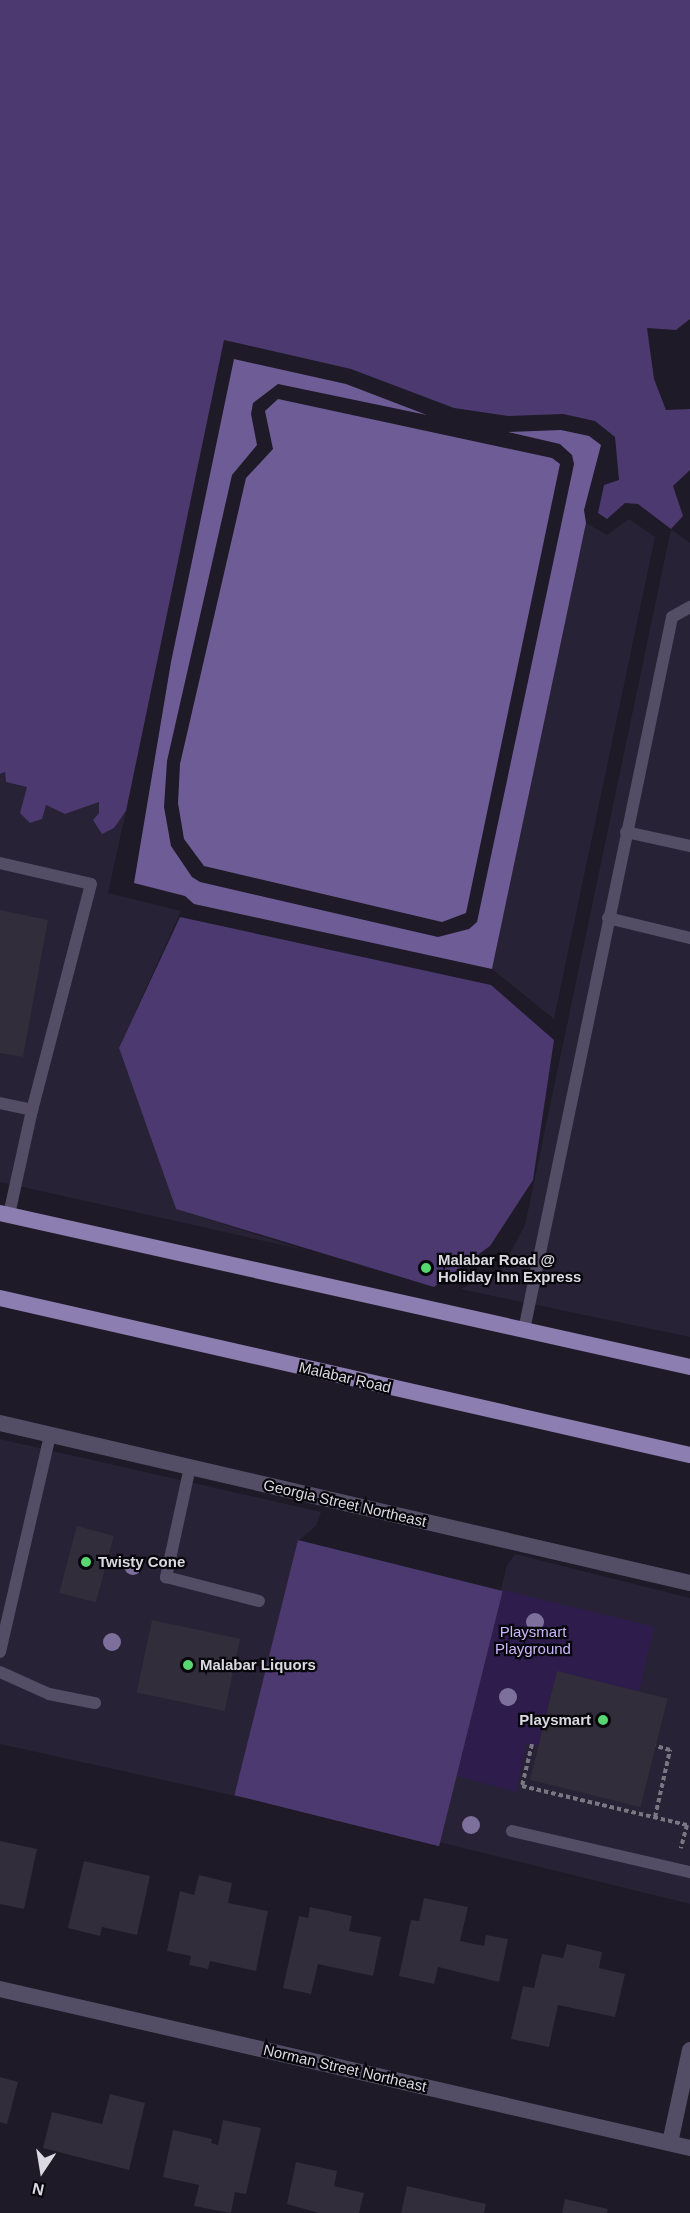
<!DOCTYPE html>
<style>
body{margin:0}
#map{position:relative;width:690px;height:2213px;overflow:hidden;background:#1e1a27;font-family:Arial,sans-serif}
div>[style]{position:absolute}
.built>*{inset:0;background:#272235}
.green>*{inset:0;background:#2e1c4c}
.forest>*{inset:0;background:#4b396f;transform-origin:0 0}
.water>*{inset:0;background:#6e5c96}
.building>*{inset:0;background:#312d3b;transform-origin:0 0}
.path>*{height:4px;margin-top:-2px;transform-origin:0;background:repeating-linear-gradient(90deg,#7a7782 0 4.5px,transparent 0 7.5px)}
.service>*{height:12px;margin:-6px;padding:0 6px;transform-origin:6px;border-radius:6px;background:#544d66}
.minor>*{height:16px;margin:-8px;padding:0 8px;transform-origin:8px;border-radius:8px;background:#544d66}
.primary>*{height:16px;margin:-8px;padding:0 8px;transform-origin:8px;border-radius:8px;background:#8d7eb1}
.trees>*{width:18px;height:18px;margin:-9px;border-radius:50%;background:#7d709c}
.dots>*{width:16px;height:16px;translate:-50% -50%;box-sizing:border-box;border:3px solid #07060b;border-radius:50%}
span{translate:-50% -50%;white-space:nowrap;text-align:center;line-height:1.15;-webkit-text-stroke:4.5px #07060b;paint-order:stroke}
.poi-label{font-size:15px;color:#dad8e1;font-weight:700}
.left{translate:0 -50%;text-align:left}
.right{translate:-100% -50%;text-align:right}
.street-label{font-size:15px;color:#dad8e1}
.park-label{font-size:15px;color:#cab6fb}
.north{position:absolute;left:12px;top:2141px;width:60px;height:60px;-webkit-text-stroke:4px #07060b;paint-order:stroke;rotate:192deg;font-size:16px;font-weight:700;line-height:24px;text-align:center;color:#dad8e1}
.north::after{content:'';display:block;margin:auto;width:21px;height:27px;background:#dad8e1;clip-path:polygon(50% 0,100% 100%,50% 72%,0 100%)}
</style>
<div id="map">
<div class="built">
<div style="clip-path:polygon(629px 519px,655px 537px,554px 1019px,492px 969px,586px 523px,607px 535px)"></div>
<div style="clip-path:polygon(671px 529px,690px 543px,690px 1337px,460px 1289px,499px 1274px,525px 1225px)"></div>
<div style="clip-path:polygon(5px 772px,7px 782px,27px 787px,46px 805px,65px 814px,99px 802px,99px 813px,114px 828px,126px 811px,108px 893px,181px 911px,119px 1048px,176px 1209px,305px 1250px,0 1182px,0 774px)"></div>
<div style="clip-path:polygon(0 1439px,321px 1512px,316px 1526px,298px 1541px,240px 1797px,0 1744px)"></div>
<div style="clip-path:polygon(515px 1554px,690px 1598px,690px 1904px,439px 1842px,507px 1565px)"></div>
</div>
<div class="green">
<div style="clip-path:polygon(503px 1590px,654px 1627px,639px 1692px,557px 1671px,538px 1746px,526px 1744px,516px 1792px,457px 1776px)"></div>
</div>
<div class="forest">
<div style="clip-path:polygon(0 0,690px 0,690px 319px,676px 330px,647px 328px,654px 379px,666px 410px,690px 409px,690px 470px,673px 486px,683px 516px,671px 529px,638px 504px,625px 503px,607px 519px,598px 513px,604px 485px,619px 480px,615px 437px,595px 421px,563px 414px,508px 416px,454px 408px,351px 369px,224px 340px,126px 811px,114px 828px,102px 834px,93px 820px,99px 813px,99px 802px,65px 814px,46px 805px,42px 819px,30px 823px,20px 813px,27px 787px,6px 782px,5px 772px,0 774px)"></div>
<div style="clip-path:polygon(180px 917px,491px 985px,554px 1040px,533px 1180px,490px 1246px,434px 1287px,176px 1209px,119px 1048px)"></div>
<div style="left:298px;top:1540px;width:211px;height:263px;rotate:14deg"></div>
</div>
<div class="water">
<div style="clip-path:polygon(234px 359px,346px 384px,427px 415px,278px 384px,253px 403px,251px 414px,257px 445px,232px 475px,167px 761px,164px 807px,171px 846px,192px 877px,200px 882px,438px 937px,469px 929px,477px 922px,574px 464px,572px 455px,560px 444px,508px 432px,561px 430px,589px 436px,601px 445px,584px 510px,586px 523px,492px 969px,194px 904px,185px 896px,134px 883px,171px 662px)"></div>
<div style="clip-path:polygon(278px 399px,552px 458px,560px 464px,466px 913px,442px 922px,204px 866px,184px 839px,178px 803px,180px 764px,246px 478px,273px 449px,265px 411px)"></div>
</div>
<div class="building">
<div style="clip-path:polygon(0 910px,48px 920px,23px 1057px,0 1053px)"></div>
<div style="left:77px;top:1526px;width:38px;height:69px;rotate:15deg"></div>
<div style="left:152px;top:1620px;width:90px;height:74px;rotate:12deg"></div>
<div style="left:557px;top:1671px;width:114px;height:112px;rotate:14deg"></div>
<div style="clip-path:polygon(0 1841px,37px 1849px,24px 1909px,0 1904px)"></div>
<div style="clip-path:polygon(84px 1861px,150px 1876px,137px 1935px,102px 1927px,100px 1936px,68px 1928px)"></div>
<div style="clip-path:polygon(199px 1875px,232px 1883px,228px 1903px,268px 1911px,256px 1971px,210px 1961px,208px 1969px,189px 1965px,191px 1956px,167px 1951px,180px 1891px,194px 1895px)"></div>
<div style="clip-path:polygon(424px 1898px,468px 1907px,460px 1941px,484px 1946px,486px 1935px,508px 1939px,499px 1982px,438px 1967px,434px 1984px,399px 1976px,411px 1920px,419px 1921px)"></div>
<div style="clip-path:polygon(310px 1907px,352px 1916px,349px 1931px,381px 1937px,373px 1976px,318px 1964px,311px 1994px,283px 1988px,299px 1916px,308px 1918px)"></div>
<div style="clip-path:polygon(567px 1944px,602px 1952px,599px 1968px,625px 1974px,615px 2017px,558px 2005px,549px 2047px,511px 2039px,523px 1986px,534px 1988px,542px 1954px,563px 1958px)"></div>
<div style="clip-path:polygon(0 2077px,18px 2082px,7px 2124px,0 2122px)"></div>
<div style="clip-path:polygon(110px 2094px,145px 2103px,129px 2170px,43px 2148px,52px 2112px,102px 2124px)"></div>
<div style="clip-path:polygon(223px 2120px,261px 2128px,246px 2194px,235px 2192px,231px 2213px,194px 2206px,199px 2185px,163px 2177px,173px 2130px,212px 2139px,211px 2143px,218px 2145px)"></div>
<div style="clip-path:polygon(296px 2162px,337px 2171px,334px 2186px,364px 2193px,359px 2213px,319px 2213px,287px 2204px)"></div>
<div style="clip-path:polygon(407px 2186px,486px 2204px,484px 2213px,401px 2213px)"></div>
<div style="clip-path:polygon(565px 2199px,608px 2209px,607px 2213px,562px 2213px)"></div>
</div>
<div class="path">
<div style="left:532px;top:1744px;width:43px;rotate:103.4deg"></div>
<div style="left:522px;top:1786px;width:170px;rotate:13.3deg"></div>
<div style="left:687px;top:1825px;width:24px;rotate:105deg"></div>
<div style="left:655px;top:1817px;width:69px;rotate:-77.4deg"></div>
<div style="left:670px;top:1750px;width:15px;rotate:-164deg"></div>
</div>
<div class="service">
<div style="left:626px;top:832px;width:66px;rotate:12.3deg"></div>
<div style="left:0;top:863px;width:93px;rotate:13deg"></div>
<div style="left:91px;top:884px;width:234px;rotate:104.6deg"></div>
<div style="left:608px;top:918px;width:84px;rotate:13.7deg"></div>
<div style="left:0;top:1103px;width:33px;rotate:12deg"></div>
<div style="left:32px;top:1110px;width:107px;rotate:102.4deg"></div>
<div style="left:524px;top:1330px;width:728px;rotate:-78.27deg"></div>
<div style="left:672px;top:617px;width:21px;rotate:-29deg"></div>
<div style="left:190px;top:1467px;width:113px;rotate:102.3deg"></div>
<div style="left:166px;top:1577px;width:96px;rotate:14.5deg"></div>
<div style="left:0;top:1652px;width:223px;rotate:-77deg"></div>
<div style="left:0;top:1672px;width:54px;rotate:24.2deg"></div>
<div style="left:49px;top:1694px;width:47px;rotate:11.1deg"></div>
<div style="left:512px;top:1831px;width:183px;rotate:13deg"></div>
</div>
<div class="minor">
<div style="left:0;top:1423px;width:708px;rotate:13.06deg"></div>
<div style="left:0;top:1989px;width:708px;rotate:12.98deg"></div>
<div style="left:670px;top:2143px;width:95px;rotate:-77.9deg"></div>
</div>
<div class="primary">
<div style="left:0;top:1213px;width:707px;rotate:12.58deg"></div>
<div style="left:0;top:1298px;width:708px;rotate:12.82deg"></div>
</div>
<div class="trees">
<div style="left:133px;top:1566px"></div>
<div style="left:535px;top:1622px"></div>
<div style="left:112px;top:1642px"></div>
<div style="left:508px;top:1697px"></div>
<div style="left:471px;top:1825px"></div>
</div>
<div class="dots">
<div style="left:426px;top:1268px;background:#57d671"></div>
<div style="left:86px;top:1562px;background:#57d671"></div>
<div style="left:188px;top:1665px;background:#57d671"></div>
<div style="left:603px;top:1720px;background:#57d671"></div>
</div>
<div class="poi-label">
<span class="left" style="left:438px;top:1268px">Malabar Road @<br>Holiday Inn Express</span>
<span class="left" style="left:98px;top:1562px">Twisty Cone</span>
<span class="left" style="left:200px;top:1665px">Malabar Liquors</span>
<span class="right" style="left:591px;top:1720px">Playsmart</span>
</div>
<div class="street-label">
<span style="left:345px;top:1377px;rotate:13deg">Malabar Road</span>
<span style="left:345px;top:1503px;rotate:13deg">Georgia Street Northeast</span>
<span style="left:345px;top:2068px;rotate:13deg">Norman Street Northeast</span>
</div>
<div class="park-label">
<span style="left:533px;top:1640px">Playsmart<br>Playground</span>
</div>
<div class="north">N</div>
</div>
